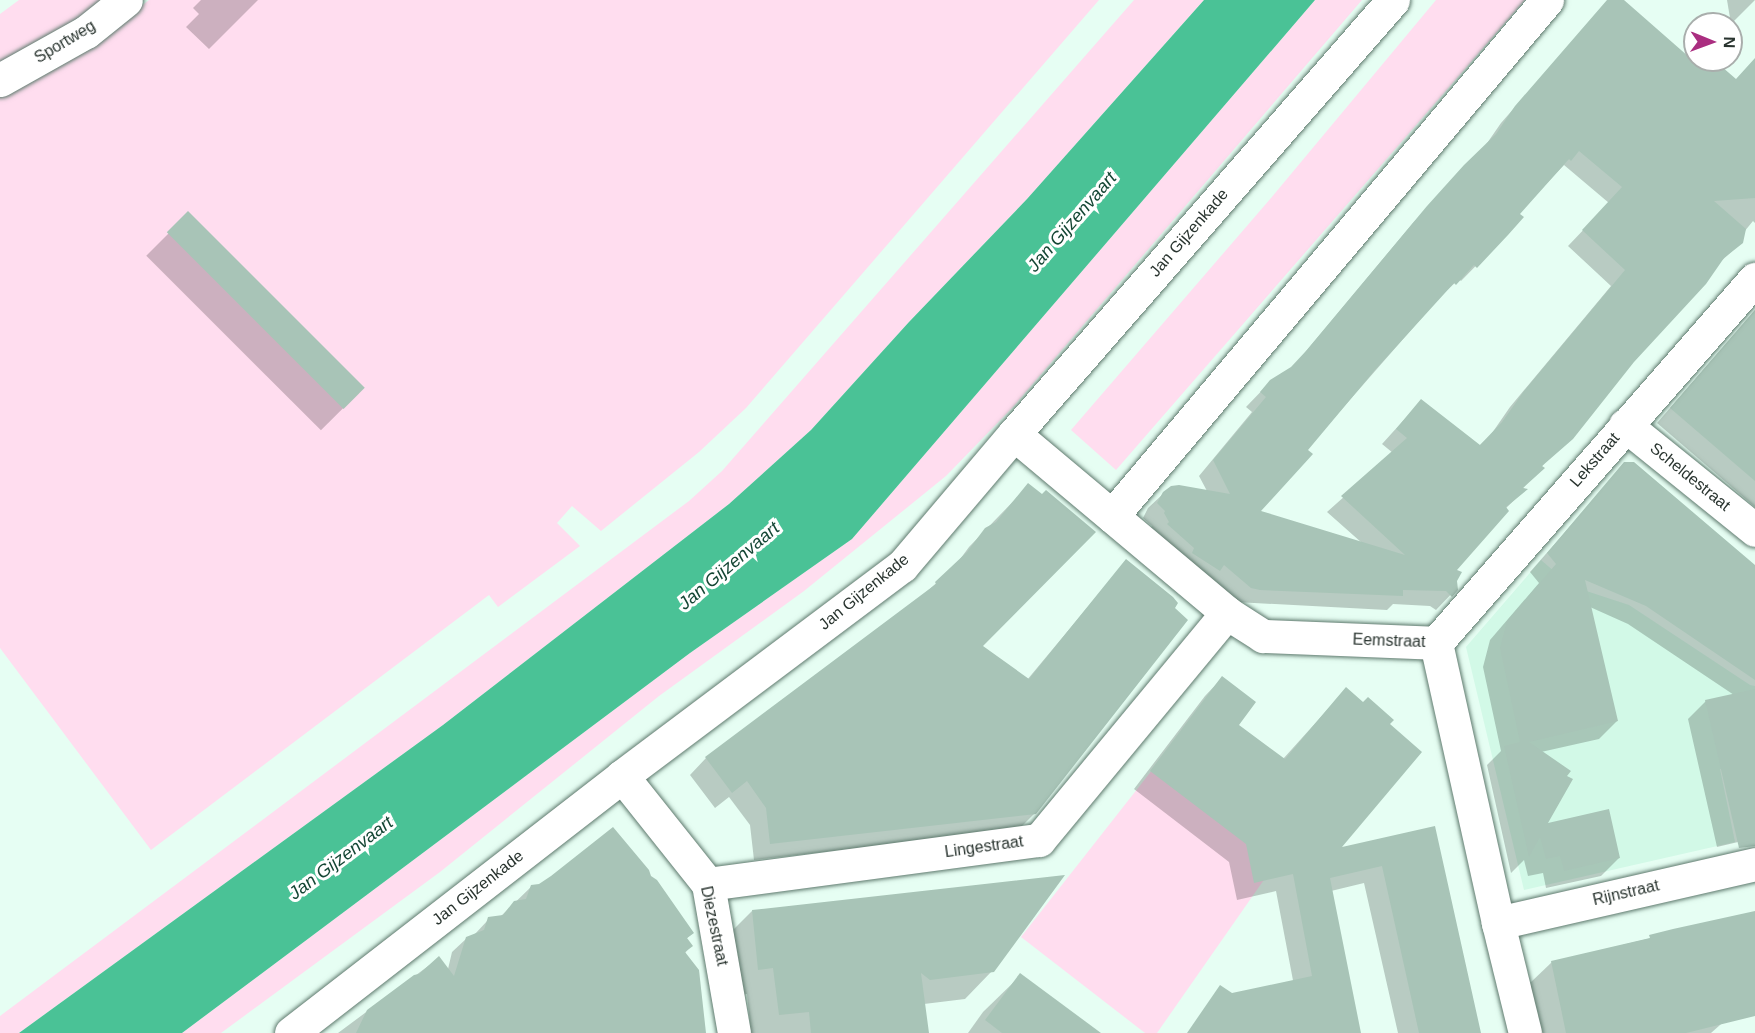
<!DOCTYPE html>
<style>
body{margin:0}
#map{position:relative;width:1755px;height:1033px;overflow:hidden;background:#e6fef3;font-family:Arial,sans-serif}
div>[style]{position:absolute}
.built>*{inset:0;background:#d2f9e7}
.green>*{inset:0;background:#ffddef}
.water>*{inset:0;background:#4ac296}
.shadow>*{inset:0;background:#0003;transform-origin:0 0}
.building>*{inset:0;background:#a8c4b7;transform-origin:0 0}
.roads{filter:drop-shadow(0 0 2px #5e796d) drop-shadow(0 0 2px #5e796d)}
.minor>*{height:33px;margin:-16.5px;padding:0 16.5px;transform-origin:16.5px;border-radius:16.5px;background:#fff}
span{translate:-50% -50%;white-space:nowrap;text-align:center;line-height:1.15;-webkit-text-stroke:6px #fff;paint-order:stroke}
.street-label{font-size:16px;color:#29342f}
.water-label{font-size:18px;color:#144634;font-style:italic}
.north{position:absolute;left:1683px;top:12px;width:60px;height:60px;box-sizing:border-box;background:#fff;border:2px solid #a9aeac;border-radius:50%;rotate:91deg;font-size:16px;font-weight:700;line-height:24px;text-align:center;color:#29342f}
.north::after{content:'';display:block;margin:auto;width:21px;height:27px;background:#aa2e80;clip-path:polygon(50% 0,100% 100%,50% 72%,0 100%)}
</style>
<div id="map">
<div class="built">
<div style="clip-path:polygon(1541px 560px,1571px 586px,1629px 605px,1750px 685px,1755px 686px,1755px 761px,1720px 769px,1735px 842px,1524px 890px,1466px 647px)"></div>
</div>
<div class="green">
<div style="clip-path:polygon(19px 0,110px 0,94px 43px,149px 0,1099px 0,746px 408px,699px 452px,601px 531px,572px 506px,557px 523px,580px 546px,498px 607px,489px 595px,151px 850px,0 648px,0 14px)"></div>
<div style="clip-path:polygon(1134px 0,1204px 0,1027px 199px,909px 322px,811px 430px,729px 504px,443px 725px,19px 1033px,0 1033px,0 1016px,689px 501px,722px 471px)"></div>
<div style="clip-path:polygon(1315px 0,1362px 0,1013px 407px,946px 476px,804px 591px,659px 696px,440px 872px,221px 1033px,182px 1033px,690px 653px,852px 539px)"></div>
<div style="clip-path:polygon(1436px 0,1525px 0,1116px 470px,1071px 430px,1271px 198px)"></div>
<div style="clip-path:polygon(1160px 760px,1260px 840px,1268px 874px,1157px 1033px,1145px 1033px,1021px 937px)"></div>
</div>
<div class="water">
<div style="clip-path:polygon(1204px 0,1315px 0,852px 539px,690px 653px,182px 1033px,19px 1033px,443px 725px,729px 504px,811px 430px,909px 322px,1027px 199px)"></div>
</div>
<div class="shadow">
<div style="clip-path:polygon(201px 0,258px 0,209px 49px,186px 27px,199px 14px,193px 8px)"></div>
<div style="clip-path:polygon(1727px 0,1755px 0,1731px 24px)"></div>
<div style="clip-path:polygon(evenodd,1592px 19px,1688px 59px,1695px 52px,1695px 60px,1711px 60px,1735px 81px,1755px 79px,1755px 223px,1753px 221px,1744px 232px,1742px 242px,1718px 264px,1522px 489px,1525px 490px,1505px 509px,1454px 571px,1456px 589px,1436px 610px,1430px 606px,1393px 604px,1387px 610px,1236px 602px,1150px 529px,1152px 526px,1143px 518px,1148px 508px,1164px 493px,1207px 491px,1199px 476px,1252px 412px,1246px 407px,1271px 381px,1292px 368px,1413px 223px,1483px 149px,1501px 123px,1592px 19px,1564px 165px,1609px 203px,1568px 246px,1611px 286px,1510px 407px,1490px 436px,1479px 446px,1421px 401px,1382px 444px,1393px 453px,1327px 512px,1362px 543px,1259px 511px,1306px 450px,1439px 298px,1459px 279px,1461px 281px,1507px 234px,1518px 214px,1564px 165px)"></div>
<div style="left:188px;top:214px;width:247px;height:59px;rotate:45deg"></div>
<div style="clip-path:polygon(1755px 310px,1755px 507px,1657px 423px)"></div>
<div style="clip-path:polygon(1625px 464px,1755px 567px,1755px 838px,1717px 847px,1688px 719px,1706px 701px,1734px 695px,1628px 624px,1590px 607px,1617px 721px,1599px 739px,1541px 752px,1565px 776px,1546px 825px,1619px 858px,1601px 876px,1546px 888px,1543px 873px,1528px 876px,1524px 860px,1511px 873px,1487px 765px,1501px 751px,1483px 667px,1490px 640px,1539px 583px,1530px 572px)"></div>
<div style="clip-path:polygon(1029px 485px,981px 646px,1027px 680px,1126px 561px,1035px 813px,1018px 830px,754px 860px,750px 825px,729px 797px,715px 808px,690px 775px,706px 758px,921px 597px,955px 566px,969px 547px)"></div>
<div style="clip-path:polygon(1222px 678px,1237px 725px,1283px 759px,1346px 689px,1388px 724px,1338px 850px,1433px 828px,1480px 1033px,1398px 1033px,1364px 883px,1331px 891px,1360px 1033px,1303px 1033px,1276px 891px,1237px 900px,1229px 862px,1134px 789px,1205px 696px)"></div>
<div style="clip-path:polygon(649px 876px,693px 933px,686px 939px,691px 946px,685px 953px,705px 1033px,338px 1033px,439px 958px,448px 969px,452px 952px,467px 938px,474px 935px,489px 919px,500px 917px,532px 886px)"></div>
<div style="clip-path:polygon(752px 911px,992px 971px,965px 999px,924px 1004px,927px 1033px,751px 1033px,747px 994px,731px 996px,725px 938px)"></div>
<div style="clip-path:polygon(1755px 913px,1755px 994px,1711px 1033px,1540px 1033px,1530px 983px,1552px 962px)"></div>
<div style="clip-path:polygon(1021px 975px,1069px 1033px,968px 1033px,983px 1012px)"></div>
</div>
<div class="building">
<div style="clip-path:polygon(evenodd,1607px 0,1624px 0,1689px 57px,1695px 50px,1695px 60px,1714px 60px,1736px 79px,1755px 58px,1755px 198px,1714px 201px,1746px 229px,1743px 243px,1724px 258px,1706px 284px,1634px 362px,1573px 439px,1542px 466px,1545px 468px,1523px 488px,1528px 489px,1506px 507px,1509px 511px,1457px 570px,1462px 572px,1457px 581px,1458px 590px,1452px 597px,1446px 591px,1403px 590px,1403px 596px,1260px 590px,1251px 588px,1224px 565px,1220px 571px,1192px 553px,1194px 548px,1167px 524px,1169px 522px,1164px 513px,1165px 511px,1157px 503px,1163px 492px,1171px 486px,1179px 485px,1230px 494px,1213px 460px,1266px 397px,1260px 392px,1270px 380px,1291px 367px,1306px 351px,1427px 206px,1464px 165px,1496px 134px,1515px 106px,1607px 0,1579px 151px,1622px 187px,1582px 230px,1625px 270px,1524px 391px,1502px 422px,1480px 445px,1421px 399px,1396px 429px,1407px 438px,1341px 496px,1405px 555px,1261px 511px,1313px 454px,1308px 450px,1375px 370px,1454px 283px,1456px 285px,1474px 265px,1477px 268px,1508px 235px,1524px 217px,1520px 214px,1569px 159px,1571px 161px,1579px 151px)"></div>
<div style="left:188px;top:211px;width:250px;height:30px;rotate:45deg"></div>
<div style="clip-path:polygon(1755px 310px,1755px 481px,1670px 408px)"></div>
<div style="clip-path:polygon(1624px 462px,1634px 462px,1755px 565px,1755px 680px,1646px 606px,1585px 580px,1618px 721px,1529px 742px,1571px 771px,1567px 776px,1573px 779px,1548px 823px,1609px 809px,1620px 858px,1564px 871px,1560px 856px,1546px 859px,1540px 837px,1529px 857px,1504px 746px,1520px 742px,1500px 648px,1507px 621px,1556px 564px,1547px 553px)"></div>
<div style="clip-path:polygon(1028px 483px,1042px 494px,1046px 490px,1096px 532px,983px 646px,1029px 679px,1126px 559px,1173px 597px,1178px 603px,1175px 608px,1188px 620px,1036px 814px,770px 844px,766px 808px,747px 781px,732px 793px,705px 757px,936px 584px,935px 582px,967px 552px,985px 528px,996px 522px)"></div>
<div style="clip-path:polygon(1222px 676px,1256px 702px,1239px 725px,1285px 759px,1346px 687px,1363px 702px,1368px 697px,1394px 720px,1390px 724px,1422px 752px,1342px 847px,1435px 826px,1481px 1033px,1419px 1033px,1382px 866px,1330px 878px,1361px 1033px,1187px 1033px,1220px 985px,1232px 993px,1312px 976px,1293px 874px,1254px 883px,1246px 844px,1150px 771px)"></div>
<div style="clip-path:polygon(1755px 689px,1755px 846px,1739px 848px,1705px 700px)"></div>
<div style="clip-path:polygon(613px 827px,649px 870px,651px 876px,657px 880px,694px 933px,687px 938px,693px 946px,685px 952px,699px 970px,706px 1033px,356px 1033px,367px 1010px,414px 975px,419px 974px,439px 956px,454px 976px,466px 937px,484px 930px,488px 917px,503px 915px,514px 901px,526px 899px,531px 885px,539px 884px,551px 876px)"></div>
<div style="clip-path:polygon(1065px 875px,994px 972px,930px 980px,921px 973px,929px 1033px,811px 1033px,809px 1012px,779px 1015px,773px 968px,758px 970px,752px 910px)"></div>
<div style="clip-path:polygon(1755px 911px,1755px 1016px,1686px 1033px,1566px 1033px,1551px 961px,1650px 938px,1649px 935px,1673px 929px)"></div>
<div style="clip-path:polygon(1020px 973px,1101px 1033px,1002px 1033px,985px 1020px)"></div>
</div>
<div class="roads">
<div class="minor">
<div style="left:0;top:80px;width:98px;rotate:-29.2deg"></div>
<div style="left:86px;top:32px;width:51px;rotate:-38.7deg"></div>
<div style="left:1625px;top:425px;width:167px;rotate:38.9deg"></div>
<div style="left:1014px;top:434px;width:278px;rotate:40deg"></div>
<div style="left:1227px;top:613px;width:43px;rotate:32.6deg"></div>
<div style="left:1263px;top:636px;width:173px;rotate:2.3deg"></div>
<div style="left:1112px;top:516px;width:675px;rotate:-49.87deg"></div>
<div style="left:1436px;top:643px;width:484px;rotate:-48.8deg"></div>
<div style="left:1436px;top:643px;width:287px;rotate:77.5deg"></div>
<div style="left:1498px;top:923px;width:113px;rotate:76.2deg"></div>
<div style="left:622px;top:776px;width:138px;rotate:51.5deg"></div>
<div style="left:708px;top:884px;width:151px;rotate:80.1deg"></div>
<div style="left:708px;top:884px;width:334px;rotate:-7.6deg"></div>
<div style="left:1039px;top:840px;width:295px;rotate:-50.4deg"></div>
<div style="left:1498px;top:923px;width:264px;rotate:-12.9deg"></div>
<div style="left:291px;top:1033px;width:419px;rotate:-37.8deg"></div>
<div style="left:622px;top:776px;width:350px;rotate:-36.9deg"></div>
<div style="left:902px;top:566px;width:173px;rotate:-49.7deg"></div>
<div style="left:1014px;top:434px;width:576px;rotate:-48.87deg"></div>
</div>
</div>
<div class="street-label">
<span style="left:65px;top:42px;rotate:-31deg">Sportweg</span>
<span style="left:1189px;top:233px;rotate:-49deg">Jan Gijzenkade</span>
<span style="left:1595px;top:460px;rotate:-49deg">Lekstraat</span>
<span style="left:1690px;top:477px;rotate:39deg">Scheldestraat</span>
<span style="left:864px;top:592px;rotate:-39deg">Jan Gijzenkade</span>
<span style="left:1389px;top:641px;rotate:2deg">Eemstraat</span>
<span style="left:984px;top:847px;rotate:-8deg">Lingestraat</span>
<span style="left:478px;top:888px;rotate:-38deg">Jan Gijzenkade</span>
<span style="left:1626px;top:893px;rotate:-13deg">Rijnstraat</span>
<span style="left:714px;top:926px;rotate:78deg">Diezestraat</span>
</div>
<div class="water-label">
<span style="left:1072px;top:222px;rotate:-49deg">Jan Gijzenvaart</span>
<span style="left:729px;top:566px;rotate:-40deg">Jan Gijzenvaart</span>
<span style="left:341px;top:858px;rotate:-37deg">Jan Gijzenvaart</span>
</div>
<div class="north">N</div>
</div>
